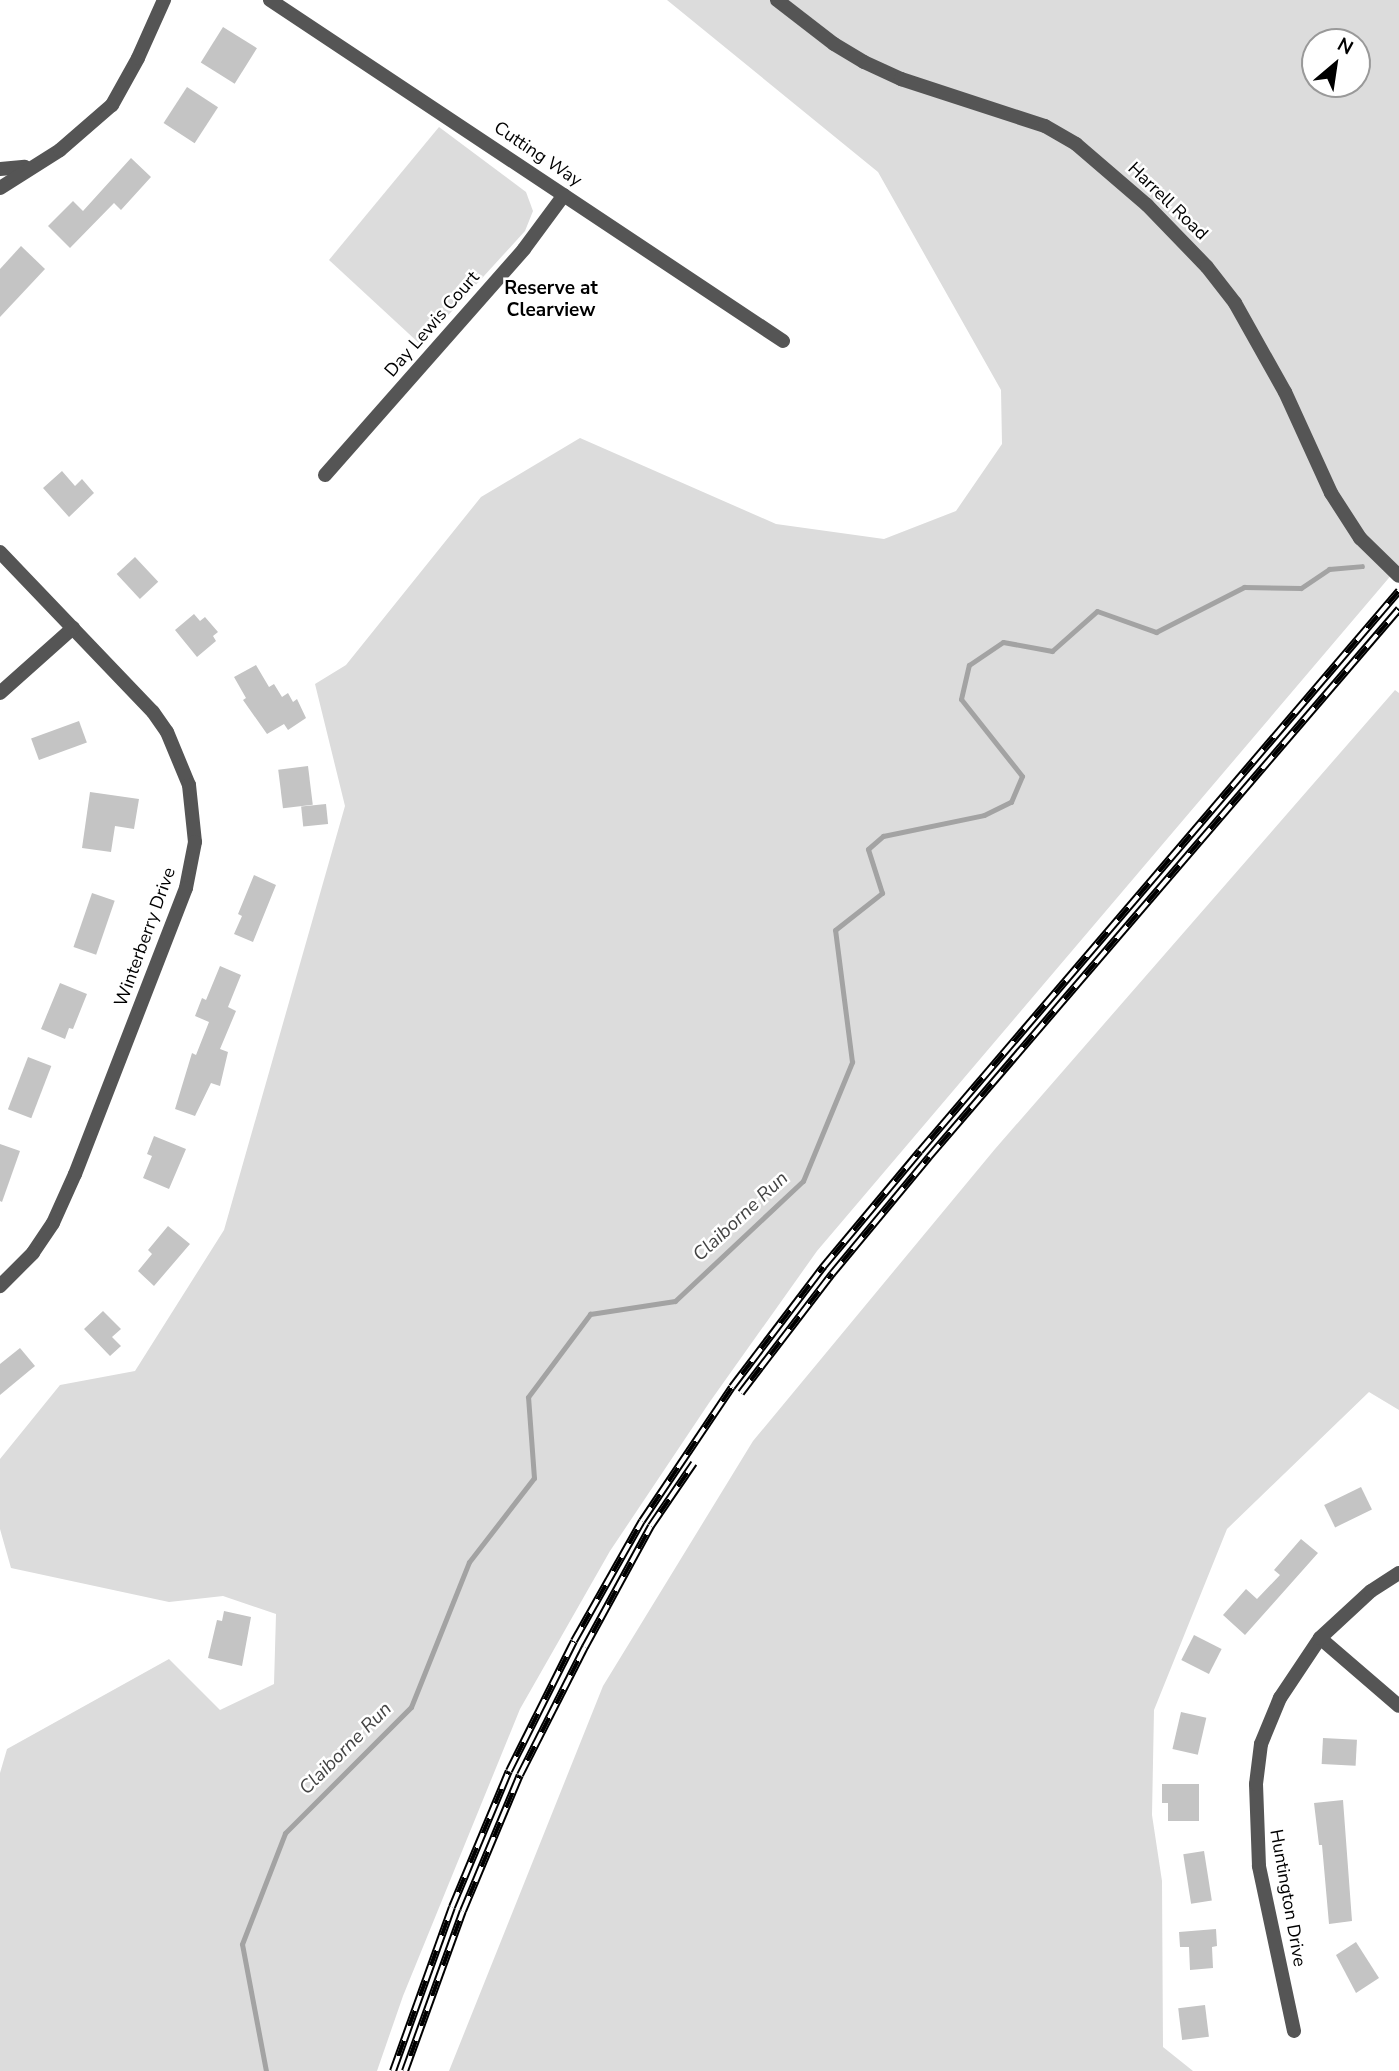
<!DOCTYPE html>
<style>
body{margin:0}
#map{position:relative;width:1399px;height:2071px;overflow:hidden;background:#fff;font-family:"Nunito Sans",sans-serif}
div>[style]{position:absolute}
.green>*{inset:0;background:#dcdcdc}
.stream>*{height:5px;margin:-2.5px;padding:0 2.5px;transform-origin:2.5px;border-radius:2.5px;background:#a3a3a3}
.building>*{inset:0;background:#c4c4c4;transform-origin:0 0}
.minor>*{height:14px;margin:-7px;padding:0 7px;transform-origin:7px;border-radius:7px;background:#555}
.tertiary>*{height:14px;margin:-7px;padding:0 7px;transform-origin:7px;border-radius:7px;background:#555}
.rail>*{height:8px;margin-top:-4px;transform-origin:0;background:repeating-linear-gradient(90deg,#fff 0 16px,#000 0 32px);box-sizing:border-box;border-block:2px solid #000}
span{translate:-50% -50%;white-space:nowrap;text-align:center;line-height:1.15;-webkit-text-stroke:5px #fff;paint-order:stroke}
.street-label{font-size:18px;color:#000}
.neighbourhood-label{font-size:19px;color:#000;font-weight:700}
.water-label{font-size:19px;color:#444;font-style:italic}
.north{position:absolute;left:1301px;top:28px;width:70px;height:70px;box-sizing:border-box;background:#fff;border:2px solid #999;border-radius:50%;rotate:29deg;font-size:19px;font-weight:700;line-height:28px;text-align:center;color:#000}
.north::after{content:'';display:block;margin:auto;width:24px;height:32px;background:#000;clip-path:polygon(50% 0,100% 100%,50% 72%,0 100%)}
</style>
<div id="map">
<div class="green">
<div style="clip-path:polygon(evenodd,667px 0,1399px 0,1399px 566px,817px 1251px,709px 1403px,610px 1551px,520px 1709px,403px 1996px,377px 2071px,0 2071px,0 1773px,7px 1749px,169px 1659px,220px 1710px,274px 1684px,276px 1614px,223px 1596px,169px 1602px,11px 1568px,0 1529px,0 1459px,60px 1385px,135px 1371px,224px 1230px,345px 806px,315px 684px,346px 665px,481px 497px,580px 438px,776px 524px,884px 539px,956px 511px,1002px 444px,1001px 390px,878px 172px,667px 0,1315px 42px,1357px 42px,1357px 84px,1315px 84px,1315px 42px)"></div>
<div style="clip-path:polygon(439px 127px,526px 192px,533px 211px,525px 231px,421px 345px,329px 260px)"></div>
<div style="clip-path:polygon(1395px 690px,1399px 693px,1399px 1410px,1369px 1392px,1227px 1529px,1154px 1710px,1152px 1815px,1162px 1881px,1163px 2047px,1193px 2071px,449px 2071px,603px 1686px,753px 1441px,995px 1149px)"></div>
</div>
<div class="stream">
<div style="left:266px;top:2071px;width:129px;rotate:-100.7deg"></div>
<div style="left:242px;top:1944px;width:119px;rotate:-68.8deg"></div>
<div style="left:285px;top:1833px;width:178px;rotate:-45deg"></div>
<div style="left:411px;top:1707px;width:156px;rotate:-68.2deg"></div>
<div style="left:469px;top:1562px;width:106px;rotate:-52.3deg"></div>
<div style="left:534px;top:1478px;width:81px;rotate:-94.2deg"></div>
<div style="left:528px;top:1397px;width:104px;rotate:-53.2deg"></div>
<div style="left:590px;top:1314px;width:86px;rotate:-8.7deg"></div>
<div style="left:675px;top:1301px;width:175px;rotate:-43.2deg"></div>
<div style="left:803px;top:1181px;width:129px;rotate:-67.6deg"></div>
<div style="left:852px;top:1062px;width:133px;rotate:-97.3deg"></div>
<div style="left:835px;top:930px;width:60px;rotate:-38.2deg"></div>
<div style="left:882px;top:893px;width:46px;rotate:-107.7deg"></div>
<div style="left:868px;top:849px;width:20px;rotate:-41deg"></div>
<div style="left:883px;top:836px;width:103px;rotate:-11.7deg"></div>
<div style="left:984px;top:815px;width:30px;rotate:-26deg"></div>
<div style="left:1011px;top:802px;width:28px;rotate:-67deg"></div>
<div style="left:1022px;top:776px;width:98px;rotate:-128.4deg"></div>
<div style="left:961px;top:699px;width:35px;rotate:-77deg"></div>
<div style="left:969px;top:665px;width:41px;rotate:-34.1deg"></div>
<div style="left:1003px;top:642px;width:50px;rotate:10.4deg"></div>
<div style="left:1052px;top:651px;width:60px;rotate:-41.6deg"></div>
<div style="left:1097px;top:611px;width:63px;rotate:19.6deg"></div>
<div style="left:1156px;top:632px;width:99px;rotate:-27.1deg"></div>
<div style="left:1244px;top:587px;width:57px;rotate:1deg"></div>
<div style="left:1301px;top:588px;width:34px;rotate:-34deg"></div>
<div style="left:1329px;top:569px;width:33px;rotate:-5deg"></div>
</div>
<div class="building">
<div style="left:223px;top:27px;width:40px;height:42px;rotate:32deg"></div>
<div style="left:187px;top:87px;width:37px;height:43px;rotate:33deg"></div>
<div style="clip-path:polygon(131px 158px,151px 177px,121px 210px,114px 203px,70px 248px,48px 226px,73px 201px,83px 211px)"></div>
<div style="clip-path:polygon(21px 246px,45px 269px,0 317px,0 269px)"></div>
<div style="clip-path:polygon(62px 471px,75px 486px,82px 479px,94px 493px,69px 517px,43px 488px)"></div>
<div style="left:135px;top:557px;width:34px;height:25px;rotate:47deg"></div>
<div style="clip-path:polygon(194px 614px,200px 621px,205px 617px,218px 632px,213px 636px,216px 641px,197px 657px,175px 630px)"></div>
<div style="clip-path:polygon(256px 665px,269px 687px,274px 684px,282px 697px,288px 693px,293px 702px,297px 699px,306px 718px,288px 730px,284px 724px,267px 734px,243px 700px,246px 698px,234px 677px)"></div>
<div style="left:79px;top:721px;width:23px;height:51px;rotate:70deg"></div>
<div style="left:308px;top:766px;width:39px;height:30px;rotate:83deg"></div>
<div style="clip-path:polygon(90px 792px,139px 799px,134px 829px,115px 826px,111px 852px,82px 848px)"></div>
<div style="left:326px;top:804px;width:20px;height:25px;rotate:84deg"></div>
<div style="clip-path:polygon(254px 875px,276px 885px,253px 942px,234px 934px,242px 916px,238px 914px)"></div>
<div style="left:92px;top:893px;width:24px;height:57px;rotate:19deg"></div>
<div style="clip-path:polygon(220px 966px,241px 975px,228px 1007px,236px 1011px,220px 1049px,228px 1052px,220px 1086px,211px 1083px,195px 1116px,175px 1109px,192px 1053px,196px 1055px,209px 1022px,195px 1016px,202px 998px,206px 1000px)"></div>
<div style="clip-path:polygon(60px 983px,87px 994px,73px 1029px,69px 1028px,65px 1039px,41px 1029px)"></div>
<div style="left:28px;top:1057px;width:25px;height:56px;rotate:21deg"></div>
<div style="clip-path:polygon(154px 1136px,186px 1149px,169px 1189px,143px 1178px,152px 1156px,147px 1154px)"></div>
<div style="clip-path:polygon(0 1144px,20px 1151px,2px 1202px,0 1201px)"></div>
<div style="clip-path:polygon(168px 1226px,190px 1244px,154px 1286px,138px 1271px,152px 1254px,148px 1250px)"></div>
<div style="clip-path:polygon(103px 1311px,121px 1329px,112px 1337px,121px 1346px,110px 1356px,84px 1329px)"></div>
<div style="clip-path:polygon(20px 1348px,35px 1366px,0 1395px,0 1364px)"></div>
<div style="left:1361px;top:1487px;width:25px;height:41px;rotate:64deg"></div>
<div style="clip-path:polygon(1301px 1539px,1318px 1553px,1245px 1635px,1223px 1615px,1246px 1589px,1257px 1599px,1280px 1575px,1274px 1570px)"></div>
<div style="clip-path:polygon(224px 1611px,251px 1617px,242px 1666px,208px 1658px,217px 1620px,222px 1621px)"></div>
<div style="left:1194px;top:1635px;width:31px;height:28px;rotate:27deg"></div>
<div style="left:1181px;top:1712px;width:26px;height:38px;rotate:13deg"></div>
<div style="left:1323px;top:1738px;width:34px;height:26px;rotate:3deg"></div>
<div style="clip-path:polygon(1162px 1784px,1199px 1784px,1199px 1821px,1168px 1821px,1168px 1803px,1162px 1803px)"></div>
<div style="clip-path:polygon(1343px 1800px,1352px 1921px,1329px 1924px,1322px 1845px,1319px 1845px,1314px 1803px)"></div>
<div style="left:1204px;top:1851px;width:50px;height:21px;rotate:81deg"></div>
<div style="clip-path:polygon(1216px 1929px,1217px 1946px,1212px 1947px,1213px 1968px,1190px 1970px,1189px 1947px,1180px 1947px,1179px 1932px)"></div>
<div style="clip-path:polygon(1356px 1942px,1379px 1978px,1356px 1993px,1336px 1955px)"></div>
<div style="left:1205px;top:2005px;width:32px;height:27px;rotate:83deg"></div>
</div>
<div class="minor">
<div style="left:270px;top:0;width:616px;rotate:33.61deg"></div>
<div style="left:0;top:169px;width:25px;rotate:-5deg"></div>
<div style="left:0;top:188px;width:71px;rotate:-32.3deg"></div>
<div style="left:60px;top:150px;width:69px;rotate:-40.9deg"></div>
<div style="left:112px;top:105px;width:54px;rotate:-61deg"></div>
<div style="left:138px;top:58px;width:64px;rotate:-65.9deg"></div>
<div style="left:325px;top:475px;width:301px;rotate:-48.6deg"></div>
<div style="left:524px;top:249px;width:67px;rotate:-53.5deg"></div>
<div style="left:0;top:552px;width:221px;rotate:46.3deg"></div>
<div style="left:153px;top:712px;width:24px;rotate:55deg"></div>
<div style="left:167px;top:732px;width:57px;rotate:67.5deg"></div>
<div style="left:189px;top:785px;width:57px;rotate:84deg"></div>
<div style="left:195px;top:842px;width:47px;rotate:101.1deg"></div>
<div style="left:186px;top:888px;width:307px;rotate:111.2deg"></div>
<div style="left:75px;top:1174px;width:54px;rotate:114.2deg"></div>
<div style="left:53px;top:1223px;width:36px;rotate:124deg"></div>
<div style="left:33px;top:1253px;width:47px;rotate:135deg"></div>
<div style="left:0;top:693px;width:98px;rotate:-41.7deg"></div>
<div style="left:1320px;top:1638px;width:104px;rotate:40.7deg"></div>
<div style="left:1294px;top:2031px;width:169px;rotate:-102deg"></div>
<div style="left:1259px;top:1866px;width:82px;rotate:-92.1deg"></div>
<div style="left:1256px;top:1784px;width:40px;rotate:-82.9deg"></div>
<div style="left:1261px;top:1744px;width:50px;rotate:-67.6deg"></div>
<div style="left:1280px;top:1698px;width:72px;rotate:-56.3deg"></div>
<div style="left:1320px;top:1638px;width:69px;rotate:-42.7deg"></div>
<div style="left:1371px;top:1591px;width:33px;rotate:-33deg"></div>
</div>
<div class="tertiary">
<div style="left:777px;top:0;width:72px;rotate:37.7deg"></div>
<div style="left:834px;top:44px;width:35px;rotate:31deg"></div>
<div style="left:864px;top:62px;width:41px;rotate:24.7deg"></div>
<div style="left:901px;top:79px;width:151px;rotate:18.1deg"></div>
<div style="left:1045px;top:126px;width:36px;rotate:30deg"></div>
<div style="left:1076px;top:144px;width:94px;rotate:40.7deg"></div>
<div style="left:1147px;top:205px;width:86px;rotate:45.9deg"></div>
<div style="left:1207px;top:267px;width:46px;rotate:52.1deg"></div>
<div style="left:1235px;top:303px;width:102px;rotate:60.7deg"></div>
<div style="left:1285px;top:392px;width:111px;rotate:65.5deg"></div>
<div style="left:1331px;top:493px;width:54px;rotate:57.2deg"></div>
<div style="left:1360px;top:538px;width:54px;rotate:44.3deg"></div>
</div>
<div class="rail">
<div style="left:741px;top:1393px;width:150px;rotate:-52.6deg"></div>
<div style="left:832px;top:1274px;width:152px;rotate:-50.3deg"></div>
<div style="left:929px;top:1157px;width:722px;rotate:-49.38deg"></div>
<div style="left:393px;top:2071px;width:174px;rotate:-70.2deg"></div>
<div style="left:452px;top:1907px;width:147px;rotate:-67.3deg"></div>
<div style="left:509px;top:1771px;width:145px;rotate:-63.4deg"></div>
<div style="left:574px;top:1641px;width:138px;rotate:-60.5deg"></div>
<div style="left:642px;top:1521px;width:161px;rotate:-56.1deg"></div>
<div style="left:732px;top:1387px;width:151px;rotate:-52.8deg"></div>
<div style="left:823px;top:1267px;width:151px;rotate:-50.1deg"></div>
<div style="left:920px;top:1151px;width:737px;rotate:-49.46deg"></div>
<div style="left:405px;top:2071px;width:170px;rotate:-70.1deg"></div>
<div style="left:463px;top:1911px;width:147px;rotate:-67.3deg"></div>
<div style="left:520px;top:1775px;width:144px;rotate:-63.1deg"></div>
<div style="left:585px;top:1647px;width:138px;rotate:-61.4deg"></div>
<div style="left:651px;top:1526px;width:76px;rotate:-55.7deg"></div>
</div>
<div class="street-label">
<span style="left:538px;top:154px;rotate:34deg">Cutting Way</span>
<span style="left:1168px;top:201px;rotate:44deg">Harrell Road</span>
<span style="left:432px;top:324px;rotate:-49deg">Day Lewis Court</span>
<span style="left:145px;top:937px;rotate:-70deg">Winterberry Drive</span>
<span style="left:1288px;top:1898px;rotate:80deg">Huntington Drive</span>
</div>
<div class="neighbourhood-label">
<span style="left:551px;top:300px">Reserve at<br>Clearview</span>
</div>
<div class="water-label">
<span style="left:741px;top:1217px;rotate:-43deg">Claiborne Run</span>
<span style="left:346px;top:1749px;rotate:-45deg">Claiborne Run</span>
</div>
<div class="north">N</div>
</div>
